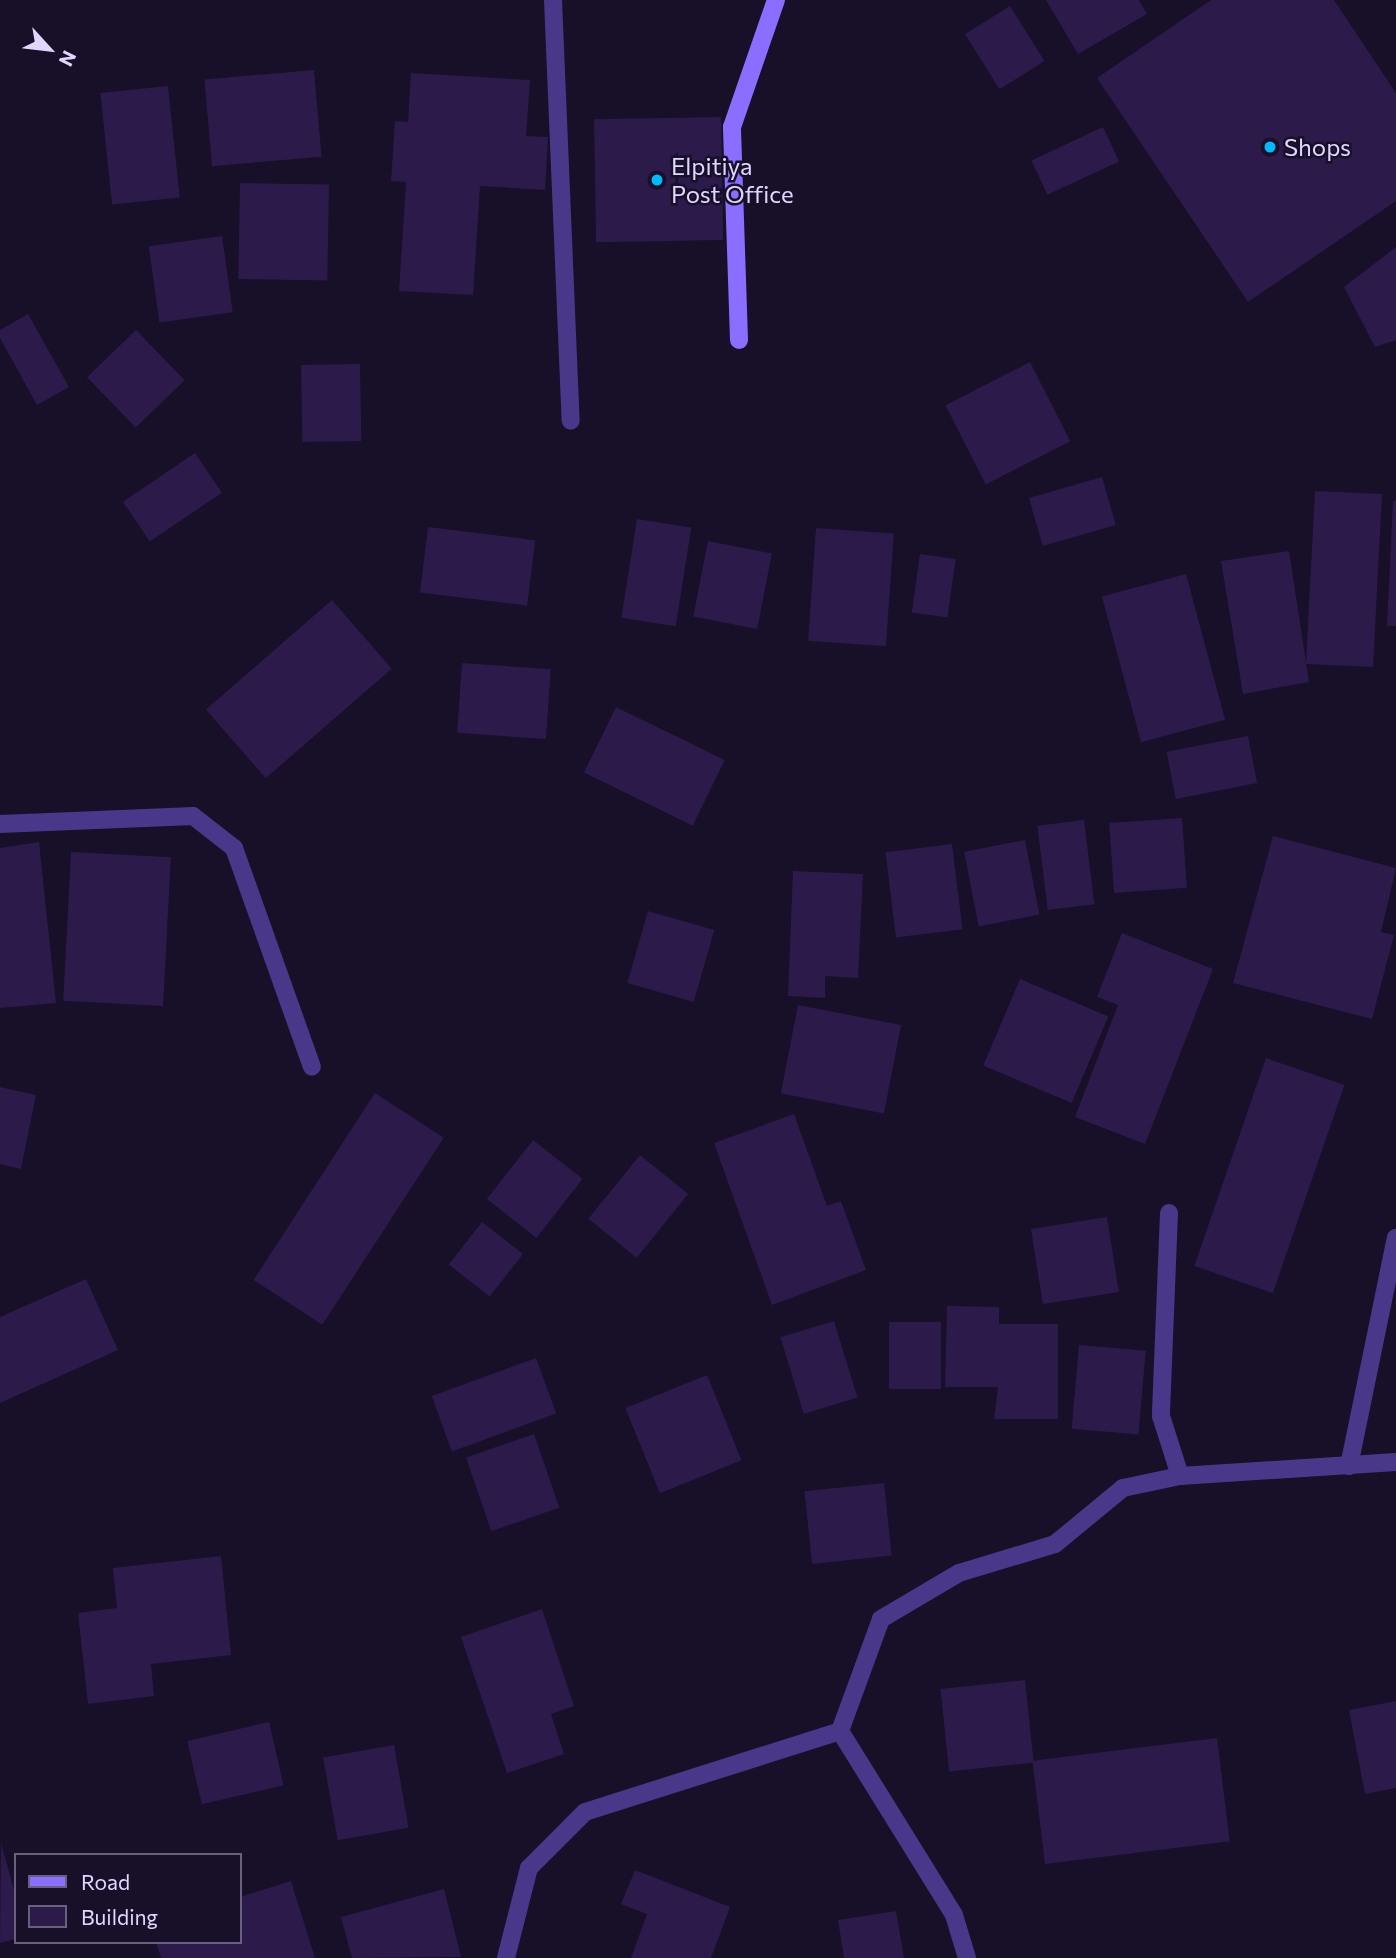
<!DOCTYPE html>
<style>
body{margin:0}
#map{position:relative;width:1396px;height:1958px;overflow:hidden;background:#180f29;font-family:Commissioner,sans-serif}
div>[style]{position:absolute}
.building>*{inset:0;background:#2c1a4a;transform-origin:0 0}
.service>*{height:18px;margin:-9px;padding:0 9px;transform-origin:9px;border-radius:9px;background:#49378a}
.minor>*{height:18px;margin:-9px;padding:0 9px;transform-origin:9px;border-radius:9px;background:#49378a}
.secondary>*{height:18px;margin:-9px;padding:0 9px;transform-origin:9px;border-radius:9px;background:#8b6dff}
.dots>*{width:19px;height:19px;translate:-50% -50%;box-sizing:border-box;border:4px solid #180f29;border-radius:50%}
span{translate:-50% -50%;white-space:nowrap;text-align:center;line-height:1.15;-webkit-text-stroke:5px #180f29;paint-order:stroke}
.poi-label{font-size:24px;color:#e2d6ff}
.left{translate:0 -50%;text-align:left}
.legend{position:absolute;left:14px;top:1853px;width:228px;height:91px;box-sizing:border-box;background:#180f29;border:2px solid #695f7f;margin:0;padding:9px 12px;list-style:none;font-size:21px;color:#e2d6ff}
.legend li{display:flex;align-items:center;gap:14px;height:35px}
.legend b{width:35px;border:2px solid #695f7f}
.north{position:absolute;left:14px;top:14px;width:70px;height:70px;-webkit-text-stroke:5px #180f29;paint-order:stroke;rotate:117deg;font-size:19px;font-weight:700;line-height:28px;text-align:center;color:#e2d6ff}
.north::after{content:'';display:block;margin:auto;width:24px;height:32px;background:#e2d6ff;clip-path:polygon(50% 0,100% 100%,50% 72%,0 100%)}
</style>
<div id="map">
<div class="building">
<div style="clip-path:polygon(1046px 0,1139px 0,1147px 14px,1078px 54px)"></div>
<div style="clip-path:polygon(1211px 0,1334px 0,1396px 93px,1396px 201px,1248px 302px,1097px 78px)"></div>
<div style="left:1010px;top:6px;width:65px;height:53px;rotate:58deg"></div>
<div style="left:314px;top:70px;width:87px;height:110px;rotate:85deg"></div>
<div style="clip-path:polygon(411px 73px,530px 80px,526px 136px,548px 137px,545px 190px,480px 186px,473px 295px,399px 291px,406px 182px,391px 181px,395px 121px,408px 122px)"></div>
<div style="left:168px;top:86px;width:112px;height:68px;rotate:84deg"></div>
<div style="left:721px;top:117px;width:123px;height:127px;rotate:89deg"></div>
<div style="left:1103px;top:127px;width:38px;height:79px;rotate:65deg"></div>
<div style="left:240px;top:183px;width:89px;height:96px;rotate:1deg"></div>
<div style="left:222px;top:236px;width:77px;height:74px;rotate:82deg"></div>
<div style="clip-path:polygon(1396px 247px,1396px 340px,1375px 347px,1344px 287px)"></div>
<div style="clip-path:polygon(28px 314px,69px 387px,37px 405px,0 338px,0 330px)"></div>
<div style="left:136px;top:330px;width:70px;height:68px;rotate:46deg"></div>
<div style="left:1030px;top:362px;width:89px;height:95px;rotate:63deg"></div>
<div style="left:360px;top:364px;width:77px;height:59px;rotate:89deg"></div>
<div style="left:195px;top:453px;width:48px;height:87px;rotate:56deg"></div>
<div style="left:1102px;top:477px;width:50px;height:76px;rotate:74deg"></div>
<div style="clip-path:polygon(1315px 491px,1382px 494px,1373px 667px,1306px 664px,1309px 682px,1243px 694px,1221px 561px,1289px 551px,1306px 662px)"></div>
<div style="clip-path:polygon(1393px 501px,1396px 501px,1396px 626px,1387px 626px)"></div>
<div style="left:637px;top:519px;width:55px;height:100px;rotate:9deg"></div>
<div style="left:428px;top:527px;width:108px;height:66px;rotate:7deg"></div>
<div style="left:816px;top:528px;width:78px;height:113px;rotate:4deg"></div>
<div style="left:708px;top:541px;width:65px;height:77px;rotate:11deg"></div>
<div style="left:920px;top:554px;width:36px;height:59px;rotate:8deg"></div>
<div style="left:1186px;top:574px;width:151px;height:87px;rotate:75deg"></div>
<div style="left:332px;top:600px;width:91px;height:167px;rotate:49deg"></div>
<div style="left:462px;top:663px;width:89px;height:70px;rotate:4deg"></div>
<div style="left:616px;top:707px;width:121px;height:73px;rotate:26deg"></div>
<div style="left:1248px;top:736px;width:48px;height:83px;rotate:79deg"></div>
<div style="left:1182px;top:818px;width:70px;height:73px;rotate:86deg"></div>
<div style="left:1084px;top:820px;width:85px;height:47px;rotate:83deg"></div>
<div style="clip-path:polygon(1273px 836px,1396px 868px,1381px 932px,1394px 935px,1372px 1019px,1233px 983px)"></div>
<div style="left:1025px;top:840px;width:76px;height:62px;rotate:79deg"></div>
<div style="clip-path:polygon(39px 842px,56px 1003px,0 1008px,0 848px)"></div>
<div style="left:952px;top:844px;width:86px;height:67px;rotate:83deg"></div>
<div style="left:71px;top:852px;width:100px;height:149px;rotate:3deg"></div>
<div style="clip-path:polygon(793px 871px,863px 874px,858px 978px,825px 976px,825px 998px,788px 996px)"></div>
<div style="left:648px;top:911px;width:69px;height:75px;rotate:16deg"></div>
<div style="clip-path:polygon(1122px 933px,1213px 969px,1145px 1144px,1075px 1117px,1118px 1005px,1097px 997px)"></div>
<div style="left:1020px;top:979px;width:96px;height:94px;rotate:23deg"></div>
<div style="left:798px;top:1005px;width:105px;height:90px;rotate:11deg"></div>
<div style="left:1266px;top:1058px;width:83px;height:220px;rotate:19deg"></div>
<div style="clip-path:polygon(0 1087px,36px 1095px,21px 1169px,0 1164px)"></div>
<div style="left:375px;top:1093px;width:82px;height:223px;rotate:33deg"></div>
<div style="clip-path:polygon(794px 1114px,827px 1206px,841px 1201px,866px 1270px,772px 1305px,714px 1143px)"></div>
<div style="left:533px;top:1140px;width:63px;height:75px;rotate:38deg"></div>
<div style="left:640px;top:1155px;width:62px;height:82px;rotate:39deg"></div>
<div style="left:1107px;top:1217px;width:76px;height:77px;rotate:81deg"></div>
<div style="left:482px;top:1222px;width:52px;height:54px;rotate:38deg"></div>
<div style="clip-path:polygon(86px 1279px,118px 1350px,0 1403px,0 1317px)"></div>
<div style="clip-path:polygon(947px 1306px,999px 1307px,999px 1324px,1058px 1324px,1058px 1419px,994px 1419px,998px 1387px,945px 1387px)"></div>
<div style="left:834px;top:1321px;width:80px;height:56px;rotate:73deg"></div>
<div style="left:941px;top:1322px;width:67px;height:52px;rotate:90deg"></div>
<div style="left:1079px;top:1345px;width:67px;height:84px;rotate:5deg"></div>
<div style="left:536px;top:1358px;width:59px;height:111px;rotate:70deg"></div>
<div style="left:707px;top:1375px;width:92px;height:88px;rotate:68deg"></div>
<div style="left:534px;top:1434px;width:78px;height:72px;rotate:71deg"></div>
<div style="left:884px;top:1483px;width:73px;height:80px;rotate:84deg"></div>
<div style="clip-path:polygon(221px 1556px,231px 1655px,151px 1664px,154px 1696px,88px 1704px,78px 1613px,117px 1608px,113px 1568px)"></div>
<div style="clip-path:polygon(542px 1609px,574px 1706px,551px 1714px,564px 1754px,507px 1773px,461px 1637px)"></div>
<div style="left:1025px;top:1680px;width:83px;height:85px;rotate:84deg"></div>
<div style="clip-path:polygon(1396px 1701px,1396px 1788px,1365px 1794px,1349px 1710px)"></div>
<div style="left:269px;top:1722px;width:65px;height:84px;rotate:77deg"></div>
<div style="left:1217px;top:1738px;width:104px;height:186px;rotate:83deg"></div>
<div style="left:394px;top:1745px;width:84px;height:72px;rotate:80deg"></div>
<div style="clip-path:polygon(1px 1843px,16px 1897px,16px 1939px,0 1943px)"></div>
<div style="clip-path:polygon(635px 1870px,730px 1907px,711px 1958px,631px 1958px,647px 1914px,621px 1904px)"></div>
<div style="clip-path:polygon(291px 1881px,315px 1958px,161px 1958px,156px 1942px,240px 1942px,240px 1897px)"></div>
<div style="clip-path:polygon(444px 1889px,461px 1957px,352px 1958px,341px 1917px)"></div>
<div style="clip-path:polygon(896px 1911px,904px 1958px,844px 1958px,838px 1920px)"></div>
</div>
<div class="service">
<div style="left:0;top:824px;width:193px;rotate:-2.4deg"></div>
<div style="left:193px;top:816px;width:52px;rotate:38deg"></div>
<div style="left:234px;top:848px;width:232px;rotate:70.4deg"></div>
</div>
<div class="minor">
<div style="left:553px;top:0;width:421px;rotate:87.6deg"></div>
<div style="left:1169px;top:1213px;width:203px;rotate:92.3deg"></div>
<div style="left:1161px;top:1416px;width:63px;rotate:72.4deg"></div>
<div style="left:1349px;top:1466px;width:233px;rotate:-78.4deg"></div>
<div style="left:840px;top:1731px;width:216px;rotate:58.2deg"></div>
<div style="left:954px;top:1915px;width:45px;rotate:73.2deg"></div>
<div style="left:506px;top:1958px;width:93px;rotate:-75.7deg"></div>
<div style="left:529px;top:1868px;width:79px;rotate:-45deg"></div>
<div style="left:585px;top:1812px;width:268px;rotate:-17.6deg"></div>
<div style="left:840px;top:1731px;width:119px;rotate:-69.9deg"></div>
<div style="left:881px;top:1619px;width:91px;rotate:-30.5deg"></div>
<div style="left:959px;top:1573px;width:100px;rotate:-16.8deg"></div>
<div style="left:1055px;top:1544px;width:88px;rotate:-39.5deg"></div>
<div style="left:1123px;top:1488px;width:58px;rotate:-11.9deg"></div>
<div style="left:1180px;top:1476px;width:216px;rotate:-3.7deg"></div>
</div>
<div class="secondary">
<div style="left:739px;top:340px;width:213px;rotate:-91.9deg"></div>
<div style="left:732px;top:127px;width:134px;rotate:-70.9deg"></div>
</div>
<div class="dots">
<div style="left:1270px;top:147px;background:#02b8ff"></div>
<div style="left:657px;top:180px;background:#02b8ff"></div>
</div>
<div class="poi-label">
<span class="left" style="left:1284px;top:147px">Shops</span>
<span class="left" style="left:671px;top:180px">Elpitiya<br>Post Office</span>
</div>
<ul class="legend">
<li><b style="height:9px;background:#8b6dff"></b>Road</li>
<li><b style="height:19px;background:#2c1a4a"></b>Building</li>
</ul>
<div class="north">N</div>
</div>
